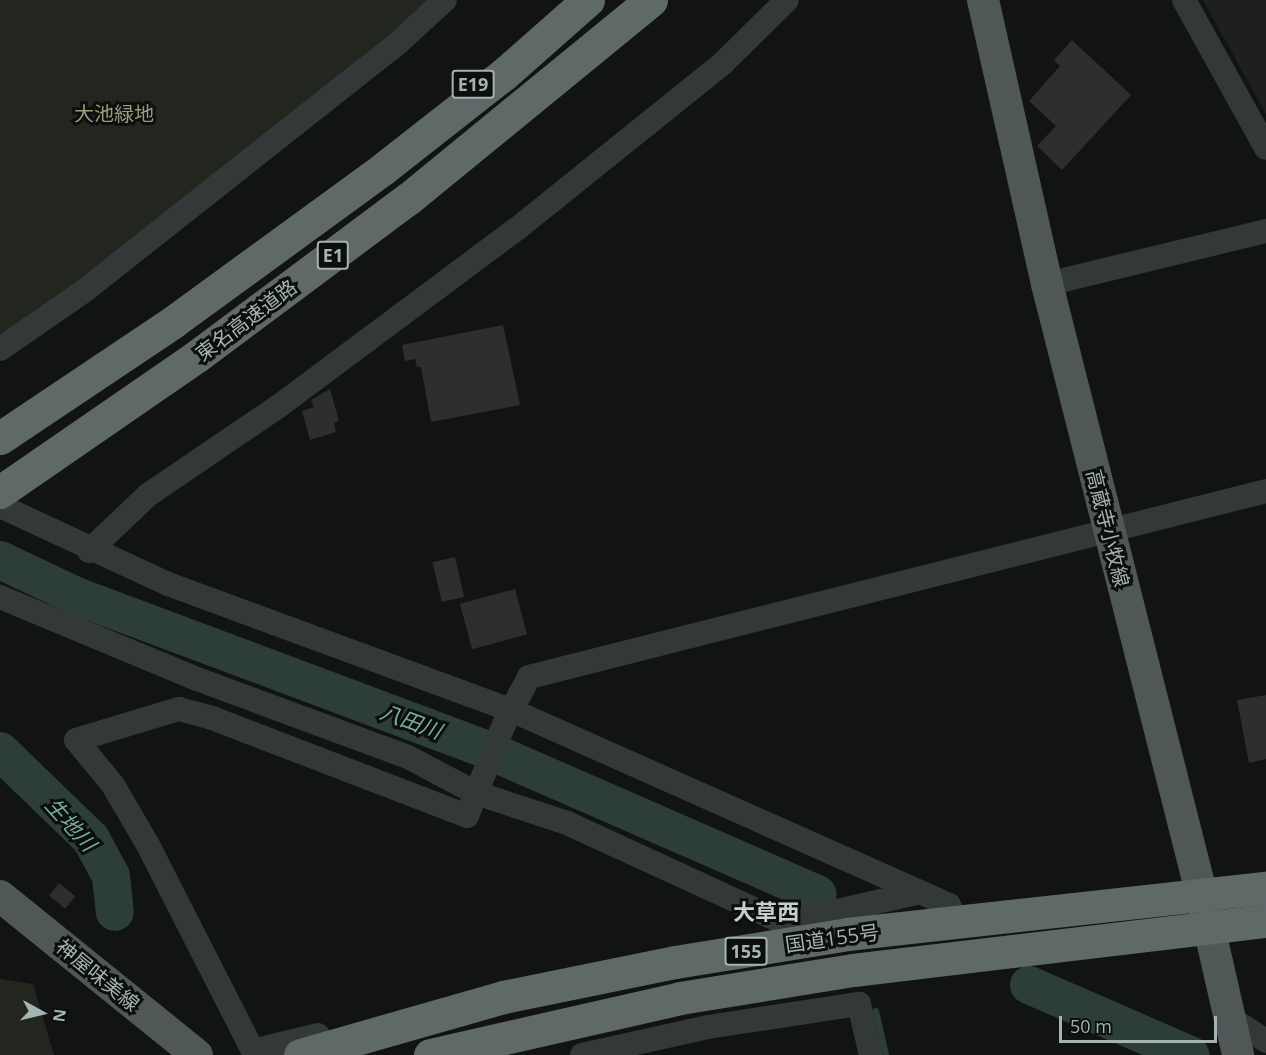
<!DOCTYPE html>
<meta charset="utf-8">
<style>
body{margin:0}
#map{position:relative;width:1266px;height:1055px;overflow:hidden;background:#121313;font-family:"Open Sans","Noto Sans JP",sans-serif}
div>[style]{position:absolute}
.built>*{inset:0;background:#1e2020}
.green>*{inset:0;background:#23261e}
.stream>*{height:6px;margin:-3px;padding:0 3px;transform-origin:3px;border-radius:3px;background:#2d3e37}
.river>*{height:38px;margin:-19px;padding:0 19px;transform-origin:19px;border-radius:19px;background:#2d3e37}
.building>*{inset:0;background:#2d2f2f;transform-origin:0 0}
.minor>*{height:24px;margin:-12px;padding:0 12px;transform-origin:12px;border-radius:12px;background:#333838}
.major>*{height:32px;margin:-16px;padding:0 16px;transform-origin:16px;border-radius:16px;background:#4f5757}
.highway>*{height:33px;margin:-16.5px;padding:0 16.5px;transform-origin:16.5px;border-radius:16.5px;background:#5f6968}
span{translate:-50% -50%;white-space:nowrap;text-align:center;line-height:1.15;-webkit-text-stroke:6px #0d0e0e;paint-order:stroke}
.shield-label span{padding:2px 4px;background:#0d0e0e;border:2px solid;border-radius:4px;-webkit-text-stroke-width:0}
.shield-label{font-size:18px;color:#a3b4b2;font-weight:700}
.park-label{font-size:20px;color:#969f7a}
.street-label{font-size:20px;color:#a3b4b2}
.water-label{font-size:21px;color:#79b09d;font-style:italic}
.quarter-label{font-size:22px;color:#c4d0cf;font-weight:700}
.north{position:absolute;left:12px;top:983px;width:60px;height:60px;-webkit-text-stroke:4px #0d0e0e;paint-order:stroke;rotate:98deg;font-size:16px;font-weight:700;line-height:24px;text-align:center;color:#a3b4b2}
.north::after{content:'';display:block;margin:auto;width:21px;height:27px;background:#a3b4b2;clip-path:polygon(50% 0,100% 100%,50% 72%,0 100%)}
.scale{position:absolute;left:1059px;top:1016px;width:158px;height:27px;box-sizing:border-box;border:3px solid #a3b4b2;border-top:0;padding-left:8px;font-size:18px;line-height:21px;white-space:nowrap;color:#a3b4b2;-webkit-text-stroke:4px #0d0e0e;paint-order:stroke}
</style>
<div id="map">
<div class="built">
<div style="clip-path:polygon(1203px 0,1266px 0,1266px 114px)"></div>
</div>
<div class="green">
<div style="clip-path:polygon(0 0,432px 0,80px 284px,0 339px)"></div>
<div style="clip-path:polygon(0 979px,33px 984px,54px 1055px,0 1055px)"></div>
</div>
<div class="stream">
<div style="left:876px;top:1011px;width:45px;rotate:77.2deg"></div>
</div>
<div class="river">
<div style="left:0;top:560px;width:84px;rotate:25.3deg"></div>
<div style="left:76px;top:596px;width:434px;rotate:20.5deg"></div>
<div style="left:483px;top:748px;width:365px;rotate:23.6deg"></div>
<div style="left:0;top:751px;width:127px;rotate:44deg"></div>
<div style="left:91px;top:839px;width:42px;rotate:61.6deg"></div>
<div style="left:111px;top:876px;width:36px;rotate:84deg"></div>
<div style="left:1029px;top:985px;width:176px;rotate:23.5deg"></div>
</div>
<div class="building">
<div style="clip-path:polygon(1072px 40px,1131px 95px,1062px 170px,1037px 146px,1056px 126px,1029px 101px,1060px 66px,1054px 60px)"></div>
<div style="clip-path:polygon(503px 325px,520px 405px,431px 422px,421px 367px,417px 367px,415px 359px,405px 361px,402px 345px)"></div>
<div style="clip-path:polygon(330px 389px,339px 421px,334px 423px,336px 432px,310px 440px,302px 411px,314px 407px,311px 400px)"></div>
<div style="left:455px;top:557px;width:41px;height:23px;rotate:77deg"></div>
<div style="left:515px;top:589px;width:47px;height:57px;rotate:75deg"></div>
<div style="clip-path:polygon(1266px 695px,1266px 759px,1249px 763px,1237px 700px)"></div>
<div style="left:59px;top:883px;width:21px;height:16px;rotate:39deg"></div>
</div>
<div class="minor">
<div style="left:1184px;top:0;width:169px;rotate:61deg"></div>
<div style="left:1047px;top:284px;width:225px;rotate:-13.6deg"></div>
<div style="left:0;top:349px;width:102px;rotate:-34.6deg"></div>
<div style="left:84px;top:291px;width:402px;rotate:-38.3deg"></div>
<div style="left:399px;top:42px;width:62px;rotate:-42.4deg"></div>
<div style="left:0;top:506px;width:185px;rotate:24.9deg"></div>
<div style="left:168px;top:584px;width:365px;rotate:20.2deg"></div>
<div style="left:511px;top:710px;width:479px;rotate:24deg"></div>
<div style="left:949px;top:905px;width:21px;rotate:67deg"></div>
<div style="left:89px;top:551px;width:81px;rotate:-43.5deg"></div>
<div style="left:148px;top:495px;width:158px;rotate:-34.2deg"></div>
<div style="left:279px;top:406px;width:298px;rotate:-36.7deg"></div>
<div style="left:518px;top:228px;width:262px;rotate:-38.8deg"></div>
<div style="left:722px;top:64px;width:91px;rotate:-44.6deg"></div>
<div style="left:0;top:597px;width:213px;rotate:22.6deg"></div>
<div style="left:197px;top:679px;width:225px;rotate:20.3deg"></div>
<div style="left:408px;top:757px;width:77px;rotate:27.9deg"></div>
<div style="left:476px;top:793px;width:96px;rotate:18.2deg"></div>
<div style="left:567px;top:823px;width:239px;rotate:24.7deg"></div>
<div style="left:784px;top:923px;width:31px;rotate:33deg"></div>
<div style="left:784px;top:923px;width:139px;rotate:-12.8deg"></div>
<div style="left:1229px;top:1017px;width:44px;rotate:33deg"></div>
<div style="left:318px;top:1035px;width:67px;rotate:166.2deg"></div>
<div style="left:253px;top:1051px;width:231px;rotate:-117deg"></div>
<div style="left:148px;top:845px;width:69px;rotate:-120.3deg"></div>
<div style="left:113px;top:785px;width:58px;rotate:-129.4deg"></div>
<div style="left:76px;top:740px;width:108px;rotate:-16.8deg"></div>
<div style="left:179px;top:709px;width:34px;rotate:15deg"></div>
<div style="left:212px;top:718px;width:273px;rotate:21deg"></div>
<div style="left:467px;top:816px;width:101px;rotate:-68deg"></div>
<div style="left:505px;top:722px;width:51px;rotate:-61.9deg"></div>
<div style="left:529px;top:677px;width:760px;rotate:-14.16deg"></div>
<div style="left:582px;top:1055px;width:129px;rotate:-12.5deg"></div>
<div style="left:708px;top:1027px;width:153px;rotate:-8.7deg"></div>
<div style="left:859px;top:1004px;width:52px;rotate:76.8deg"></div>
</div>
<div class="major">
<div style="left:983px;top:0;width:291px;rotate:77.3deg"></div>
<div style="left:1047px;top:284px;width:631px;rotate:75.79deg"></div>
<div style="left:1202px;top:896px;width:163px;rotate:77.2deg"></div>
<div style="left:0;top:896px;width:253px;rotate:38.9deg"></div>
</div>
<div class="highway">
<div style="left:0;top:438px;width:208px;rotate:-33.8deg"></div>
<div style="left:173px;top:322px;width:261px;rotate:-36.1deg"></div>
<div style="left:384px;top:168px;width:152px;rotate:-38.1deg"></div>
<div style="left:504px;top:74px;width:112px;rotate:-41.4deg"></div>
<div style="left:0;top:492px;width:239px;rotate:-34.6deg"></div>
<div style="left:197px;top:356px;width:263px;rotate:-36.7deg"></div>
<div style="left:408px;top:199px;width:314px;rotate:-39.3deg"></div>
<div style="left:300px;top:1055px;width:211px;rotate:-15.9deg"></div>
<div style="left:503px;top:997px;width:176px;rotate:-11.5deg"></div>
<div style="left:675px;top:962px;width:174px;rotate:-9.2deg"></div>
<div style="left:847px;top:934px;width:422px;rotate:-6.3deg"></div>
<div style="left:430px;top:1055px;width:256px;rotate:-12.8deg"></div>
<div style="left:680px;top:998px;width:175px;rotate:-9.2deg"></div>
<div style="left:853px;top:970px;width:416px;rotate:-6.8deg"></div>
</div>
<div class="shield-label">
<span style="left:473px;top:84px">E19</span>
<span style="left:333px;top:255px">E1</span>
<span style="left:746px;top:951px">155</span>
</div>
<div class="park-label">
<span style="left:114px;top:113px">大池緑地</span>
</div>
<div class="street-label">
<span style="left:246px;top:320px;rotate:-37deg">東名高速道路</span>
<span style="left:1108px;top:528px;rotate:76deg">高蔵寺小牧線</span>
<span style="left:832px;top:938px;rotate:-8deg">国道155号</span>
<span style="left:98px;top:975px;rotate:39deg">神屋味美線</span>
</div>
<div class="water-label">
<span style="left:411px;top:721px;rotate:20deg">八田川</span>
<span style="left:71px;top:824px;rotate:48deg">生地川</span>
</div>
<div class="quarter-label">
<span style="left:766px;top:912px">大草西</span>
</div>
<div class="north">N</div>
<div class="scale">50 m</div>
</div>
